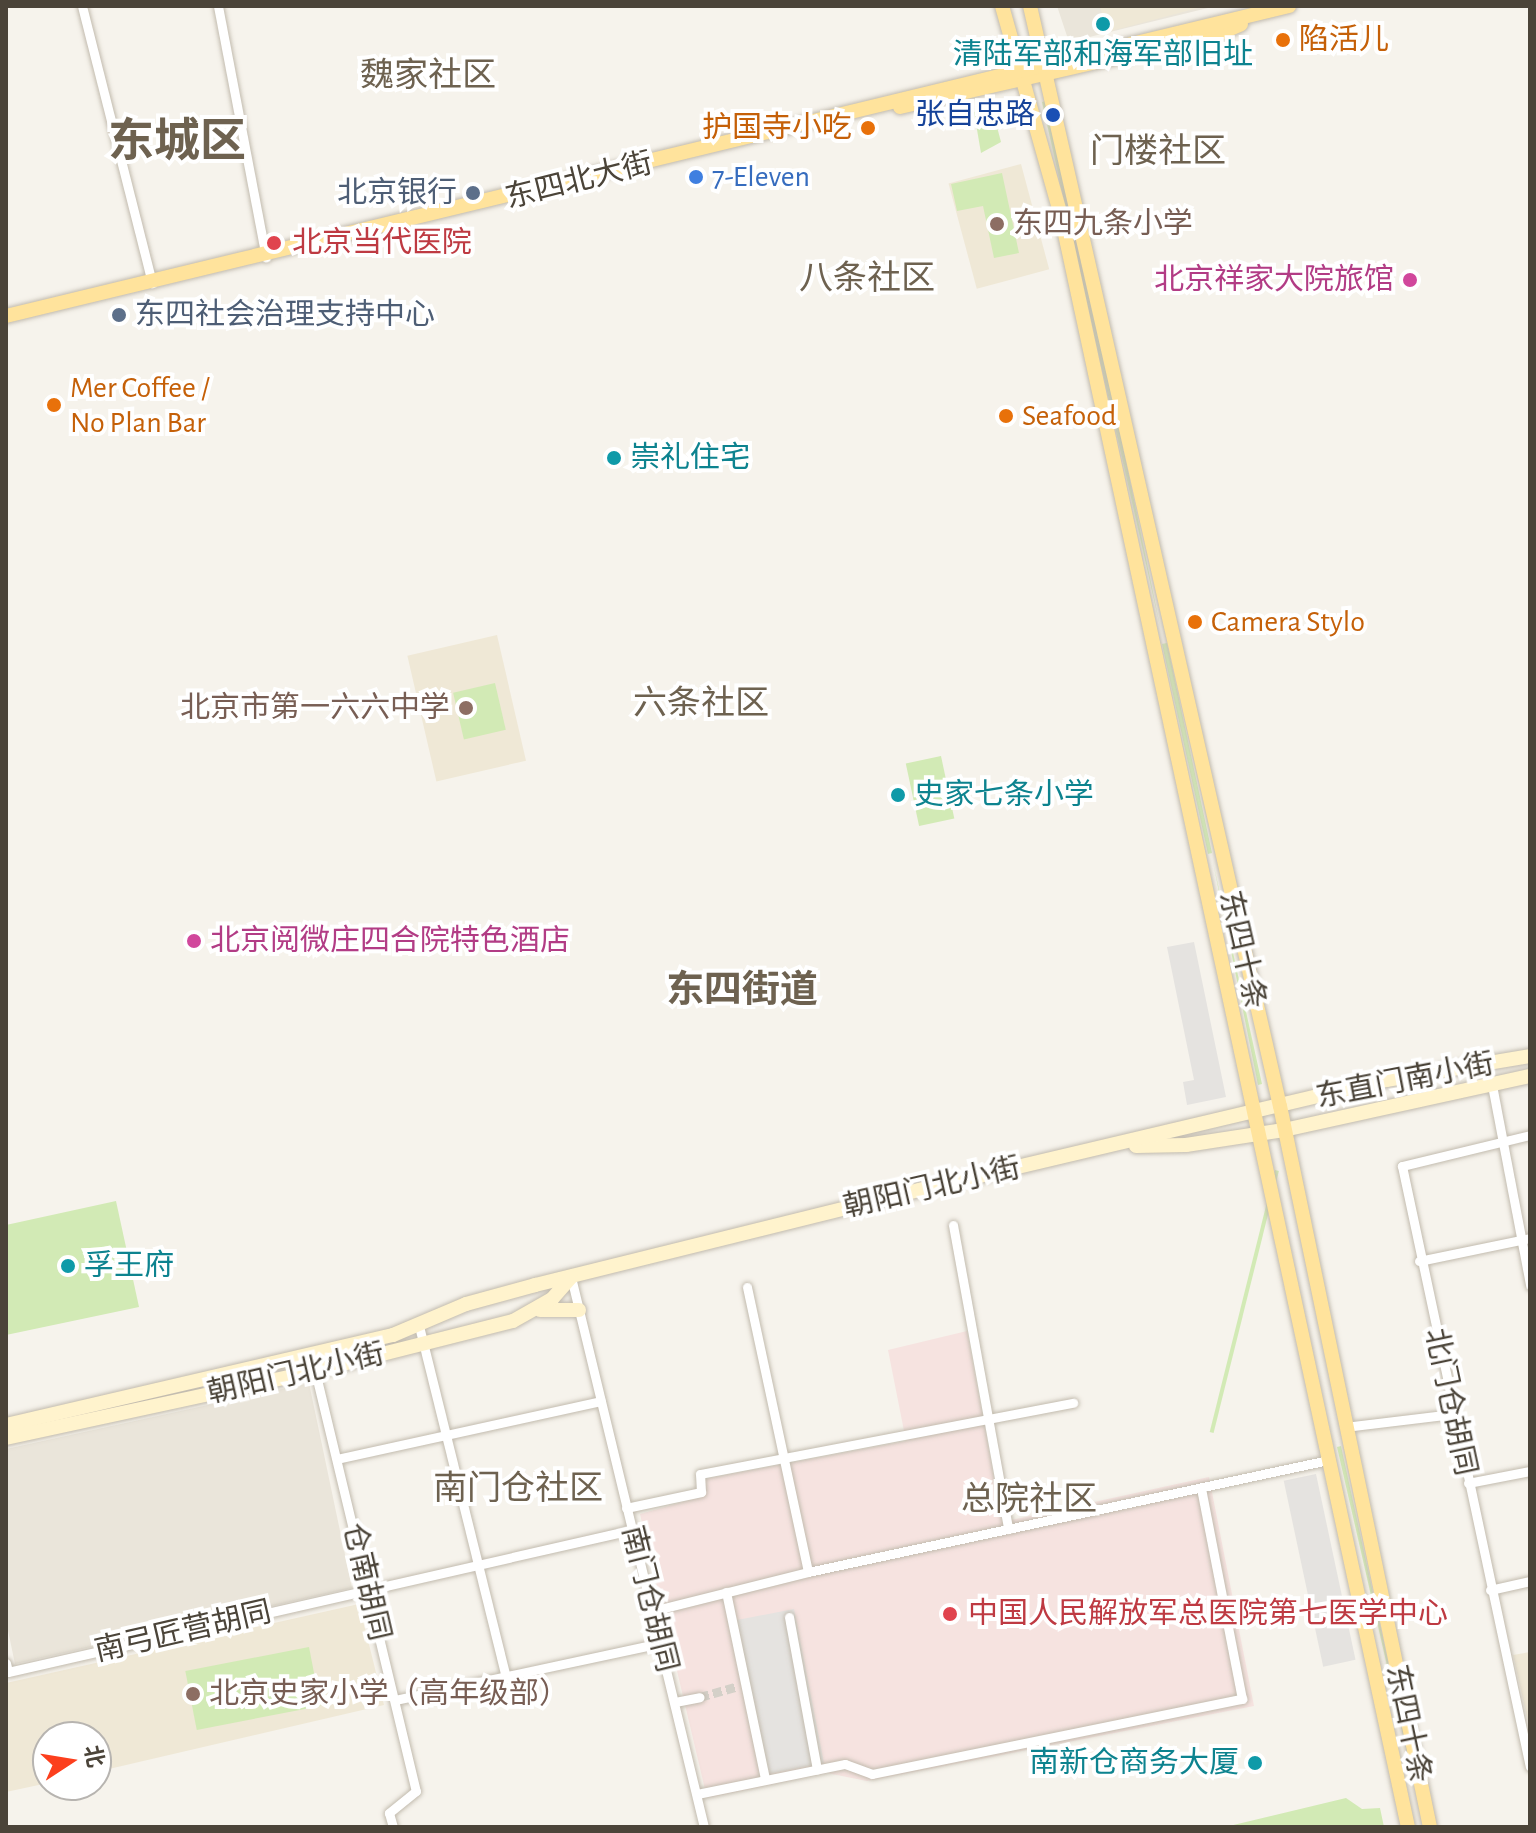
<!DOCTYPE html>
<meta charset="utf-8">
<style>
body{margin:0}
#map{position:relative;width:1536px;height:1833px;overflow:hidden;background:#f6f3ec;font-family:"Alegreya Sans","Noto Sans SC",sans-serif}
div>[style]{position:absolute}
.residential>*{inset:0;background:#eae5da}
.education>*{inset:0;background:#efe8d6;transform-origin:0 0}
.medical>*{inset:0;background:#f6e3e0}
.green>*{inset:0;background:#d2eab5;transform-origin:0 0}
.parking>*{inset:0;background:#e5e3e0;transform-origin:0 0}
.minor-tunnel>*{height:9px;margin-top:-4.5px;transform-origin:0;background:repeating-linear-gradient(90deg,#d4d0c8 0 9px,transparent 0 13.5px)}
.roads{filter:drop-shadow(0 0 2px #c2bbae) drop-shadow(0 0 2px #c2bbae)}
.minor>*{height:9px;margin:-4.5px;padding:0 4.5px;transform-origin:4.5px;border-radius:4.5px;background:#fff}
.secondary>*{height:14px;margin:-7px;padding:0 7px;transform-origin:7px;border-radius:7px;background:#fff3cd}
.primary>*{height:14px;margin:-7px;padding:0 7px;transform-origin:7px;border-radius:7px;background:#ffe39c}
.dots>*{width:22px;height:22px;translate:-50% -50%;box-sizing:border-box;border:4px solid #fff;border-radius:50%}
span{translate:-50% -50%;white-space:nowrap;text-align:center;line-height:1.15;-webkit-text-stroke:8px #fff;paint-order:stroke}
.food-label{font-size:30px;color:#c56008}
.left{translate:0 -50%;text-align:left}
.right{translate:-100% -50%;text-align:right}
.culture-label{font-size:30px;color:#0d838f}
.transit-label{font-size:30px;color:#164399}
.shop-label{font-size:30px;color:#366cbe}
.street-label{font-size:30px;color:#4b4439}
.service-label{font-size:30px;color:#4e5e75}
.education-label{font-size:30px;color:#785e54}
.health-label{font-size:30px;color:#be3a42}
.hotel-label{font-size:30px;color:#b23c85}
.quarter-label{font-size:34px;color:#6e6250}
.district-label{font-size:38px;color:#6e6250;font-weight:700}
.town-label{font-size:46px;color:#6e6250;font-weight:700}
.frame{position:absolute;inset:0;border:8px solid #4b4439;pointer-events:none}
.north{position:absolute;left:32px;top:1721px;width:80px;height:80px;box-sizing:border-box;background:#fff;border:2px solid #b7b4b0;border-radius:50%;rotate:78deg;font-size:22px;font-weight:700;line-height:32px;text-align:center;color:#4b4439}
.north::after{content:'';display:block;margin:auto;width:28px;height:36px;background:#fc3f1d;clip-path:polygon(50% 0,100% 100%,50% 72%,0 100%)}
</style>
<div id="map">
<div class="residential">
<div style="clip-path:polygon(1057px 6px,1216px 6px,1069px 42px)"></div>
<div style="clip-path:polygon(309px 1383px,352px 1588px,15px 1664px,6px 1621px,6px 1449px)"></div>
</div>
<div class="education">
<div style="clip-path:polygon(1100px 6px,1206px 6px,1107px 32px)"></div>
<div style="left:1021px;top:164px;width:109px;height:75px;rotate:75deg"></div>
<div style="left:497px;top:635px;width:129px;height:92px;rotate:77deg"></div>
<div style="clip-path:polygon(359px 1604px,384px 1705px,96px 1772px,96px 1737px,48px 1737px,48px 1783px,6px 1792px,6px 1683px)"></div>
<div style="clip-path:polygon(1530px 1652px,1530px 1731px,1513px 1655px)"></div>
</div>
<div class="medical">
<div style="clip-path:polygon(967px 1331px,1002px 1522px,1209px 1477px,1254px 1706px,867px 1781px,827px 1773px,707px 1798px,640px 1514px,704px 1496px,705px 1479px,906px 1441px,888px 1350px)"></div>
</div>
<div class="green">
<div style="clip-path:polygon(1046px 101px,1079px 234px,1161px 631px,1042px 102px)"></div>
<div style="clip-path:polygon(992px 108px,1001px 142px,981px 153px,974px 112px)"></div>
<div style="clip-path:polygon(1002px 173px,1019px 253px,994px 258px,983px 206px,957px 211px,951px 184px)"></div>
<div style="clip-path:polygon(1167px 643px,1212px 853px,1208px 854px,1162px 644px)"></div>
<div style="left:495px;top:683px;width:48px;height:43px;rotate:77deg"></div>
<div style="left:941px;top:756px;width:64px;height:36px;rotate:78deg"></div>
<div style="clip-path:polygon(1213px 862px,1262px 1084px,1258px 1085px)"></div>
<div style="left:1275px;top:1170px;width:4px;height:270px;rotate:14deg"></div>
<div style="clip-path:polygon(116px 1201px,139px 1307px,6px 1335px,6px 1225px)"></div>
<div style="clip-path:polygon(1341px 1446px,1424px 1827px,1337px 1447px)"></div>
<div style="left:309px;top:1647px;width:60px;height:126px;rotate:79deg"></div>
<div style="clip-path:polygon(1346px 1798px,1362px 1809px,1380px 1808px,1384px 1827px,1225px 1827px)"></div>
</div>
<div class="parking">
<div style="clip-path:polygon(1194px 942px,1226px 1097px,1187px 1105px,1183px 1082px,1194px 1080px,1167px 947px)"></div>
<div style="left:1316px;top:1474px;width:190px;height:33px;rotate:78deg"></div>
<div style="left:794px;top:1609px;width:157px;height:58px;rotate:79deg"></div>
</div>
<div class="minor-tunnel">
<div style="left:700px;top:1697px;width:37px;rotate:-16deg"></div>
</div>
<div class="roads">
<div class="minor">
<div style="left:82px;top:6px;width:286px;rotate:75.8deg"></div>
<div style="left:218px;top:6px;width:256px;rotate:79.2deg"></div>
<div style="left:1492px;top:1085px;width:204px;rotate:79.2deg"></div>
<div style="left:1530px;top:1135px;width:132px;rotate:166.4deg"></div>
<div style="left:1402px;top:1166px;width:614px;rotate:77.98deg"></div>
<div style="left:953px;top:1225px;width:309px;rotate:79.7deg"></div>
<div style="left:1419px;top:1261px;width:113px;rotate:-11.7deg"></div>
<div style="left:571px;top:1277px;width:566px;rotate:76.41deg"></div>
<div style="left:747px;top:1287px;width:291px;rotate:77.9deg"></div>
<div style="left:419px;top:1326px;width:363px;rotate:76.1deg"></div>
<div style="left:315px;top:1371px;width:432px;rotate:76.5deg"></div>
<div style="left:416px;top:1791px;width:35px;rotate:141deg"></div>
<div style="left:389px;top:1813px;width:15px;rotate:74deg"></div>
<div style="left:1345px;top:1427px;width:108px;rotate:-6.9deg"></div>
<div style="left:337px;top:1459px;width:270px;rotate:-12.4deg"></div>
<div style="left:1468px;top:1483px;width:63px;rotate:-11deg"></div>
<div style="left:626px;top:1508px;width:77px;rotate:-12deg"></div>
<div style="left:701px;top:1492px;width:18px;rotate:-93deg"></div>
<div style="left:700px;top:1474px;width:380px;rotate:-10.8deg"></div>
<div style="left:1490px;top:1590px;width:41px;rotate:-12.7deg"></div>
<div style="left:726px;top:1592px;width:191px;rotate:78.2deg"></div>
<div style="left:652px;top:1611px;width:161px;rotate:-14deg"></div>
<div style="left:808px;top:1572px;width:532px;rotate:-12.15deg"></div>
<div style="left:789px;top:1617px;width:155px;rotate:79.6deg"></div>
<div style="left:6px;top:1663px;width:9px;rotate:77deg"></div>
<div style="left:8px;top:1672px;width:639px;rotate:-12.84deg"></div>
<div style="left:395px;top:1700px;width:272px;rotate:-12.1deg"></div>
<div style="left:675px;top:1702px;width:25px;rotate:-11deg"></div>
<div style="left:697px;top:1794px;width:151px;rotate:-11.5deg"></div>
<div style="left:845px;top:1764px;width:29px;rotate:20deg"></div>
<div style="left:872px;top:1774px;width:378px;rotate:-11.5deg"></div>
<div style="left:1242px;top:1699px;width:215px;rotate:-101deg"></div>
</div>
<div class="secondary">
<div style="left:1136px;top:1146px;width:50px;rotate:-1.1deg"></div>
<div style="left:1186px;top:1145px;width:99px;rotate:-8.7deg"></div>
<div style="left:1284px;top:1130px;width:252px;rotate:-12.4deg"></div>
<div style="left:540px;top:1310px;width:39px"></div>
<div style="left:6px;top:1425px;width:397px;rotate:-13.1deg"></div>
<div style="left:393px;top:1335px;width:79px;rotate:-23deg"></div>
<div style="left:466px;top:1304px;width:72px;rotate:-15.4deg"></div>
<div style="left:535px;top:1285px;width:397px;rotate:-13.9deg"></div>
<div style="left:920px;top:1190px;width:480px;rotate:-13.3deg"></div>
<div style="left:1387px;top:1080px;width:145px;rotate:-9.5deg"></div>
<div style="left:6px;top:1438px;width:316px;rotate:-12.2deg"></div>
<div style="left:315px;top:1371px;width:204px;rotate:-14.2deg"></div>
<div style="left:513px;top:1321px;width:45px;rotate:-29.4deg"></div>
<div style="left:552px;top:1299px;width:29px;rotate:-49deg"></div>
</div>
<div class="primary">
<div style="left:1002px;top:6px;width:222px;rotate:74.3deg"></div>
<div style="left:1062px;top:220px;width:1644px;rotate:77.85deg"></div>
<div style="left:1030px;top:6px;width:1128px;rotate:77.2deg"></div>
<div style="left:1280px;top:1106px;width:736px;rotate:78.25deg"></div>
<div style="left:900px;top:107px;width:326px;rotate:-12.9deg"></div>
<div style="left:1218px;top:34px;width:25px;rotate:-23deg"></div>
<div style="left:6px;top:316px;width:1320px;rotate:-13.58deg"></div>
</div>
</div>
<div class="dots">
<div style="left:1103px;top:24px;background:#0f9aa8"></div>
<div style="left:1283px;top:40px;background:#e8710a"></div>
<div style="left:1053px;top:115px;background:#1a4fb4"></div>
<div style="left:868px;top:128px;background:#e8710a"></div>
<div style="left:696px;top:177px;background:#3f7fe0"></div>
<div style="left:473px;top:193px;background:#5c6f8a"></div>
<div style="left:997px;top:224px;background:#8d6e63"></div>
<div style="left:274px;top:243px;background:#e0444e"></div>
<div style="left:1410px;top:280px;background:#d1479c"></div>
<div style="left:119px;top:315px;background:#5c6f8a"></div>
<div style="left:54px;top:405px;background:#e8710a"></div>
<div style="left:1006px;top:416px;background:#e8710a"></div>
<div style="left:614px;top:458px;background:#0f9aa8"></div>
<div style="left:1195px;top:622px;background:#e8710a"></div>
<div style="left:466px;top:708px;background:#8d6e63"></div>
<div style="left:898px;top:795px;background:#0f9aa8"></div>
<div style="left:194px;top:941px;background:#d1479c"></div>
<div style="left:68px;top:1266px;background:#0f9aa8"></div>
<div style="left:950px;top:1614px;background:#e0444e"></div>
<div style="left:193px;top:1694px;background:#8d6e63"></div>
<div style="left:1255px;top:1763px;background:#0f9aa8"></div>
</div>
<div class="food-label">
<span class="left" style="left:1299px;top:40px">陷活儿</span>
<span class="right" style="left:852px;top:128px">护国寺小吃</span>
<span class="left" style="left:70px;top:405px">Mer Coffee /<br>No Plan Bar</span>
<span class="left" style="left:1022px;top:416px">Seafood</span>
<span class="left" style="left:1211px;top:622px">Camera Stylo</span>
</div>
<div class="culture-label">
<span style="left:1103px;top:55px">清陆军部和海军部旧址</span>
<span class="left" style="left:630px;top:458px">崇礼住宅</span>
<span class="left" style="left:914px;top:795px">史家七条小学</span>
<span class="left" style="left:84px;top:1266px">孚王府</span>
<span class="right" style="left:1239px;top:1763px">南新仓商务大厦</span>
</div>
<div class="transit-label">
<span class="right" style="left:1035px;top:115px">张自忠路</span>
</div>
<div class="shop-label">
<span class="left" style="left:712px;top:177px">7-Eleven</span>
</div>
<div class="street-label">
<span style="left:579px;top:181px;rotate:-14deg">东四北大街</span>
<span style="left:1242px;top:950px;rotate:77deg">东四十条</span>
<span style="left:1405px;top:1081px;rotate:-11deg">东直门南小街</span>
<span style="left:932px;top:1188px;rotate:-13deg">朝阳门北小街</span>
<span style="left:296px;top:1374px;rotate:-13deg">朝阳门北小街</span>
<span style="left:1450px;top:1402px;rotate:78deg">北门仓胡同</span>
<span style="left:366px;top:1582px;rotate:77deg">仓南胡同</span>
<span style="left:649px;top:1599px;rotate:76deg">南门仓胡同</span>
<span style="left:183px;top:1632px;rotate:-13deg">南弓匠营胡同</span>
<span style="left:1408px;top:1724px;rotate:78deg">东四十条</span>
</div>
<div class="service-label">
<span class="right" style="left:457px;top:193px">北京银行</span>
<span class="left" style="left:135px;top:315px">东四社会治理支持中心</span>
</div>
<div class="education-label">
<span class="left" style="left:1013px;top:224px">东四九条小学</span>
<span class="right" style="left:450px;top:708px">北京市第一六六中学</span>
<span class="left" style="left:209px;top:1694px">北京史家小学（高年级部）</span>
</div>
<div class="health-label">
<span class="left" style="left:292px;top:243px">北京当代医院</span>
<span class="left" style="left:968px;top:1614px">中国人民解放军总医院第七医学中心</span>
</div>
<div class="hotel-label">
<span class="right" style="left:1394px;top:280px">北京祥家大院旅馆</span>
<span class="left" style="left:210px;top:941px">北京阅微庄四合院特色酒店</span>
</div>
<div class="quarter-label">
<span style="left:428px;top:77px">魏家社区</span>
<span style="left:1158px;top:153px">门楼社区</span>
<span style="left:867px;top:280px">八条社区</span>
<span style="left:701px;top:705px">六条社区</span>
<span style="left:518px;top:1490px">南门仓社区</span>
<span style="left:1029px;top:1501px">总院社区</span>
</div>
<div class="district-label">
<span style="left:742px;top:992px">东四街道</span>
</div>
<div class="town-label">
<span style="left:177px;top:142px">东城区</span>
</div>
<div class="frame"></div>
<div class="north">北</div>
</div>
